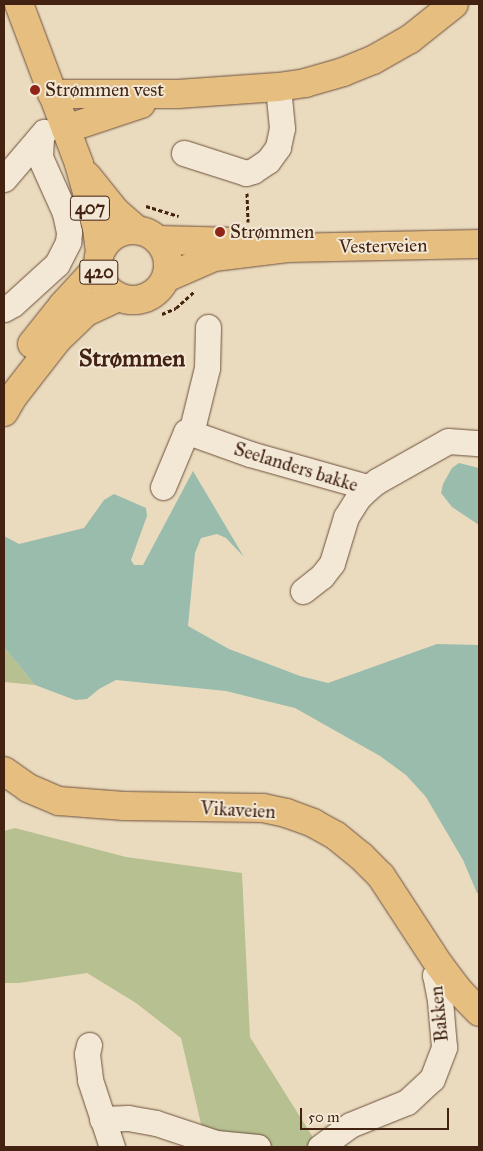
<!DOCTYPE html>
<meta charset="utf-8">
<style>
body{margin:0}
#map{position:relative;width:483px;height:1151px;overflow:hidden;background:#ebdbbe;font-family:"IM FELL Great Primer",serif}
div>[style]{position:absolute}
.green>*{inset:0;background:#b7c091}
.water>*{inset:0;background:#99bcac}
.path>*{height:3px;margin-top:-1.5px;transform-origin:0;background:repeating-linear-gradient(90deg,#432212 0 4px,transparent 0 6.5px)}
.roads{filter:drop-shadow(0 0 1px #6d503d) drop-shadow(0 0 1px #6d503d)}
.minor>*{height:25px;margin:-12.5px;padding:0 12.5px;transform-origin:12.5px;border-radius:12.5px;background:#f2e8d5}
.major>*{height:28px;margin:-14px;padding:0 14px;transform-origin:14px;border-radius:14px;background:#e6be7f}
.major>.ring{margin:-14px;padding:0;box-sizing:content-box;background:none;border:28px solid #e6be7f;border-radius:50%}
.dots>*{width:14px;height:14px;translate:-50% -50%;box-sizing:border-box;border:2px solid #f2e8d5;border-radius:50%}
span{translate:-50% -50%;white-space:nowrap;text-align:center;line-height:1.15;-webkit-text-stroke:4px #f2e8d5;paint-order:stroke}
.shield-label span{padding:1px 4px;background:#f2e8d5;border:1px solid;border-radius:4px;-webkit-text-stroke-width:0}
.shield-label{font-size:18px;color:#432212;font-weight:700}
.poi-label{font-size:19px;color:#432212}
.left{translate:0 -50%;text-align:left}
.street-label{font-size:19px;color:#432212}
.district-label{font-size:24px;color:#432212;font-weight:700}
.frame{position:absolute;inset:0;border:5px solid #432212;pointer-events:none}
.scale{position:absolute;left:300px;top:1108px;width:149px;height:22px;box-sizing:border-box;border:2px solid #432212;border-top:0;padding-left:6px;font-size:15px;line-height:18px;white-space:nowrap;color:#432212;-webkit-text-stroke:4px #f2e8d5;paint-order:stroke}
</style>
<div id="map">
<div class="green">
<div style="clip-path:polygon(4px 647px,35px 685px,4px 682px)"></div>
<div style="clip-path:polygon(15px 828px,126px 857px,242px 873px,250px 1037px,319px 1147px,211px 1147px,201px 1124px,181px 1038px,136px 1003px,87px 973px,19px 983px,4px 983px,4px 831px)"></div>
</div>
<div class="water">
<div style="clip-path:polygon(459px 463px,479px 468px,479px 525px,452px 507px,441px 493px,443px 484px,452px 468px)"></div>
<div style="clip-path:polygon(193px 471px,244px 557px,226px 538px,217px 534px,201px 538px,195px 553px,188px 626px,229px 649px,300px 676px,328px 683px,437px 644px,479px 645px,479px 893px,477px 893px,463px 860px,426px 797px,406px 775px,380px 756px,295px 708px,226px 691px,116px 680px,99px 689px,87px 699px,75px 700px,35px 685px,4px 647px,4px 536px,19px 544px,84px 528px,104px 500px,114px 494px,146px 508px,147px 516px,131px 560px,134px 565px,143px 565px)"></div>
</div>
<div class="path">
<div style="left:247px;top:193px;width:29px;rotate:88deg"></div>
<div style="left:146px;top:206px;width:34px;rotate:17deg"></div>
<div style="left:162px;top:314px;width:15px;rotate:-23deg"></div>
<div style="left:176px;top:308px;width:24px;rotate:-42deg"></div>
</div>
<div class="roads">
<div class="minor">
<div style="left:184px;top:153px;width:65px;rotate:17.9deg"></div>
<div style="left:246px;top:173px;width:7px;rotate:-16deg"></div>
<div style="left:253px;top:171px;width:18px;rotate:-34deg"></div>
<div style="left:268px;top:161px;width:17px;rotate:-54deg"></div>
<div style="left:278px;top:147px;width:19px;rotate:-78deg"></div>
<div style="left:282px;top:128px;width:41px;rotate:-95.6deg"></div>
<div style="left:4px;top:179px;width:62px;rotate:-49.6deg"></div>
<div style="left:4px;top:309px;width:10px;rotate:-29deg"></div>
<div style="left:13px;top:304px;width:59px;rotate:-42.3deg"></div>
<div style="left:57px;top:264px;width:25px;rotate:-63deg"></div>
<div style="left:68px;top:242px;width:10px;rotate:-84deg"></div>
<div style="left:69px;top:232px;width:19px;rotate:-102deg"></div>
<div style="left:65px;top:213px;width:61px;rotate:-114.1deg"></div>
<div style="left:40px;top:157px;width:21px;rotate:-87deg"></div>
<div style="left:191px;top:433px;width:63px;rotate:19.6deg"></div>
<div style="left:250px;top:454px;width:118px;rotate:15.7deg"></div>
<div style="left:364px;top:486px;width:4px;rotate:45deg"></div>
<div style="left:367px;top:489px;width:13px;rotate:-39deg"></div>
<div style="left:377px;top:481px;width:81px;rotate:-29.4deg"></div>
<div style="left:448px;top:441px;width:31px;rotate:4deg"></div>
<div style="left:191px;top:433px;width:67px;rotate:-76.2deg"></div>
<div style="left:207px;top:368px;width:41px;rotate:-88.6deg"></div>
<div style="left:163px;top:487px;width:60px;rotate:-67.3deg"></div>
<div style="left:186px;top:432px;width:5px;rotate:11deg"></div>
<div style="left:303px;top:591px;width:24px;rotate:-38deg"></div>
<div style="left:322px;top:576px;width:16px;rotate:-52deg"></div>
<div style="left:332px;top:563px;width:48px;rotate:-73.1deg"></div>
<div style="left:346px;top:517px;width:22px;rotate:-58deg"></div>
<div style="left:358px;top:498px;width:13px;rotate:-45deg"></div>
<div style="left:89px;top:1045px;width:9px;rotate:103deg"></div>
<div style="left:87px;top:1054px;width:26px;rotate:83deg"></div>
<div style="left:90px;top:1080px;width:71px;rotate:71.8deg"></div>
<div style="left:102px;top:1119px;width:26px;rotate:-2deg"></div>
<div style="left:128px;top:1118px;width:28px;rotate:10deg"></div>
<div style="left:156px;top:1123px;width:63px;rotate:18.4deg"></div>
<div style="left:216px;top:1143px;width:42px;rotate:5.4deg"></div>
<div style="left:320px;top:1147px;width:37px;rotate:-36deg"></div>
<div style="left:350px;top:1125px;width:61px;rotate:-22deg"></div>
<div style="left:407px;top:1102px;width:34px;rotate:-43deg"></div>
<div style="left:432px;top:1079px;width:34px;rotate:-69deg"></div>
<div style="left:444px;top:1047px;width:47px;rotate:-94.9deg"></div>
<div style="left:440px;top:1000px;width:25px;rotate:-101deg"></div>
<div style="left:435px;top:975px;width:10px;rotate:-61deg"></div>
</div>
<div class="major">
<div style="left:19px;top:4px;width:171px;rotate:69.4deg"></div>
<div style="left:79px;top:164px;width:66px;rotate:74.3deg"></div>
<div style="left:97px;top:228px;width:24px;rotate:83deg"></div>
<div style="left:52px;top:94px;width:126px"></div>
<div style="left:178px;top:94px;width:100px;rotate:-4deg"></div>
<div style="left:278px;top:87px;width:27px;rotate:-8deg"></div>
<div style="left:305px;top:83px;width:40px;rotate:-16deg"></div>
<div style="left:343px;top:72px;width:32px;rotate:-22deg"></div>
<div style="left:373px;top:60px;width:43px;rotate:-29.6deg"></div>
<div style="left:410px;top:39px;width:56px;rotate:-38.5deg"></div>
<div style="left:66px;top:129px;width:79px;rotate:-18.4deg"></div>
<div style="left:87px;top:176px;width:45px;rotate:51.3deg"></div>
<div style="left:115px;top:211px;width:28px;rotate:41deg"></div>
<div class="ring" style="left:98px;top:230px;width:42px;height:42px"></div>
<div style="left:158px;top:240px;width:81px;rotate:1.4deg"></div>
<div style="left:166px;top:278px;width:52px;rotate:-23.6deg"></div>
<div style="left:214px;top:257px;width:74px;rotate:-7deg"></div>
<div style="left:287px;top:248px;width:192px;rotate:-1.2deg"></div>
<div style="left:32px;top:344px;width:50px;rotate:-51.5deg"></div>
<div style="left:63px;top:305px;width:52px;rotate:-47.4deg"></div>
<div style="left:4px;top:412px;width:16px;rotate:-60deg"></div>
<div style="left:12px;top:398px;width:73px;rotate:-52.2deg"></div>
<div style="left:57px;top:340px;width:40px;rotate:-44deg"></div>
<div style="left:86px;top:312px;width:35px;rotate:-25deg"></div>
<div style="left:4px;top:771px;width:29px;rotate:35deg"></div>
<div style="left:28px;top:788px;width:34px;rotate:23deg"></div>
<div style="left:59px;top:801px;width:65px;rotate:4.4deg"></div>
<div style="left:124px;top:806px;width:139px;rotate:0.8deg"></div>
<div style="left:263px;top:808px;width:24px;rotate:12deg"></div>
<div style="left:286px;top:813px;width:29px;rotate:20deg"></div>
<div style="left:313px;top:823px;width:25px;rotate:29deg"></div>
<div style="left:335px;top:835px;width:33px;rotate:39deg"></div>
<div style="left:361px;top:856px;width:28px;rotate:45deg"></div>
<div style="left:381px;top:876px;width:108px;rotate:56.8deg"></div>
<div style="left:440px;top:966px;width:31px;rotate:53deg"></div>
<div style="left:459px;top:991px;width:29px;rotate:46deg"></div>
</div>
</div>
<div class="dots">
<div style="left:35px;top:90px;background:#8f2418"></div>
<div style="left:220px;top:232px;background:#8f2418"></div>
</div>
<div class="shield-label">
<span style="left:90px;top:208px">407</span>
<span style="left:99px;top:272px">420</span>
</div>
<div class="poi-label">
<span class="left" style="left:45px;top:90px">Strømmen vest</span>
<span class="left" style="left:230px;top:232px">Strømmen</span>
</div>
<div class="street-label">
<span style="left:383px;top:246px;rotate:-1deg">Vesterveien</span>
<span style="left:296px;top:467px;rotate:17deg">Seelanders bakke</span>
<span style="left:238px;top:810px;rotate:3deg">Vikaveien</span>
<span style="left:439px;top:1014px;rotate:-96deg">Bakken</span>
</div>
<div class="district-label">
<span style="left:132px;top:359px">Strømmen</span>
</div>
<div class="frame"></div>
<div class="scale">50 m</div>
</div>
